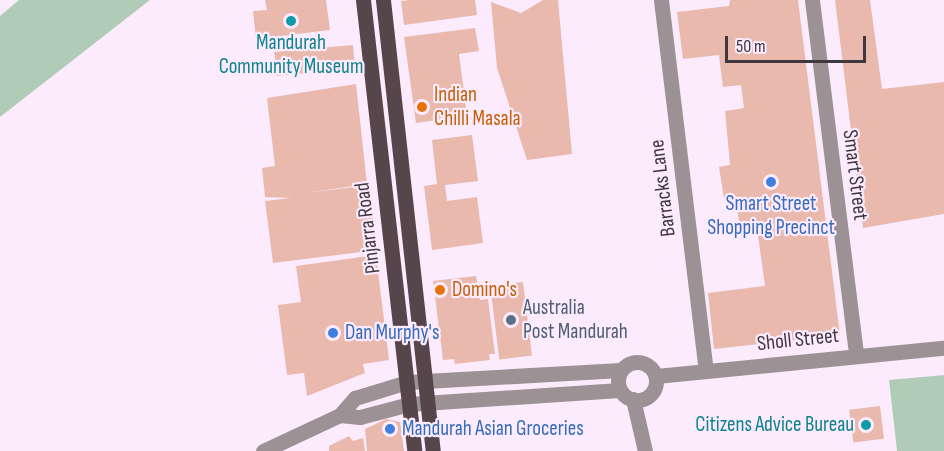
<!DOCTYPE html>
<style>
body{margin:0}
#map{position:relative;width:944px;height:451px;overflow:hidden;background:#fcebfc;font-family:"Sofia Sans Condensed",sans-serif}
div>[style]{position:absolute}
.green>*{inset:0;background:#b0ccb6}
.building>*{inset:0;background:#e9b9ae;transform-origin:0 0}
.minor>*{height:15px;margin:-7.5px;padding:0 7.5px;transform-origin:7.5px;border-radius:7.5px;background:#9c9295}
.minor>.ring{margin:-7.5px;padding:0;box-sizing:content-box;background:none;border:15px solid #9c9295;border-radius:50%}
.major>*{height:15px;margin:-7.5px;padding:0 7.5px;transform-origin:7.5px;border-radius:7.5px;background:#56464b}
.dots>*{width:16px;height:16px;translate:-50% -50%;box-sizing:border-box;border:3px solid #fcebfc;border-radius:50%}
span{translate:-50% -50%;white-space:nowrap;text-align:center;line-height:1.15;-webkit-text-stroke:4.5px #fcebfc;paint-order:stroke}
.culture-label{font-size:21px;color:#0d838f}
.right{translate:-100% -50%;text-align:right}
.food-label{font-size:21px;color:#c56008}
.left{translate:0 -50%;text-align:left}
.street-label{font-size:21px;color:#3f383f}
.shop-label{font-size:21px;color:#366cbe}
.service-label{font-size:21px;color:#4e5e75}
.scale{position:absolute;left:725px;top:36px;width:141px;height:27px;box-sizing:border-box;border:3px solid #3f383f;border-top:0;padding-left:8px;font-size:18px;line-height:21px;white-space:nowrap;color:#3f383f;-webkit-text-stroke:4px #fcebfc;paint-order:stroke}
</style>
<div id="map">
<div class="green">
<div style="clip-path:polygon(19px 0,150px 0,0 117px,0 16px)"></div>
<div style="clip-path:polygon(944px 375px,944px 451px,897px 451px,889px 380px)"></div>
</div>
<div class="building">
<div style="clip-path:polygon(265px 0,326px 0,330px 30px,256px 39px,253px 11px,267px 10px)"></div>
<div style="clip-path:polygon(410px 0,475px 0,477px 15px,404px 25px,401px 1px)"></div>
<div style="clip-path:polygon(543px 0,558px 0,572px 154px,527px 160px,497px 68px,491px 2px,521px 13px)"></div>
<div style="clip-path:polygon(730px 0,798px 0,840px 335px,714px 349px,708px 293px,765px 286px,757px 228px,740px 229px,736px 198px,724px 199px,719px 167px,730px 165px,725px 111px,744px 108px,741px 85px,723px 87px,719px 55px,683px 59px,677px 12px,729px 6px)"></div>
<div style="clip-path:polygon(835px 0,870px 0,882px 89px,944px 82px,944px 214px,863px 228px)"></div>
<div style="clip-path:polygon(475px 28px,479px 51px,459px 54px,467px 116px,416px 123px,404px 37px)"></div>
<div style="left:353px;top:45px;width:24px;height:79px;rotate:85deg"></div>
<div style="clip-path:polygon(356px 84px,367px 184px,306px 193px,369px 185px,377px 250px,273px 263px,265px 201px,291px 198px,265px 197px,262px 168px,275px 166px,267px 98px)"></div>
<div style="clip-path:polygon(472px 135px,478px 181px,445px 185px,447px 201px,477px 197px,483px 243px,432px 250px,424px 186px,437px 184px,432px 140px)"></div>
<div style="clip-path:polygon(376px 255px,389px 360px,363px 364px,365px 373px,307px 396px,304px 373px,287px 375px,278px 305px,301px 302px,296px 266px)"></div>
<div style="clip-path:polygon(476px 276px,480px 300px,488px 299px,495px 354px,489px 354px,490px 360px,455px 364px,454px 359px,443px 360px,433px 281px)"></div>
<div style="left:523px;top:282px;width:74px;height:33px;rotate:83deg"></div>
<div style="left:880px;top:406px;width:33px;height:31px;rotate:83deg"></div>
<div style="clip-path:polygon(386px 419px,400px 422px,404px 451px,367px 451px,365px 429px)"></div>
<div style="clip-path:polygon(349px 436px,353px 441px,363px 438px,365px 451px,329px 451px,329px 446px)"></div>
</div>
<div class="minor">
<div style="left:661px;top:0;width:373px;rotate:83.1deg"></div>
<div style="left:812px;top:0;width:358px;rotate:82.9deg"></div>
<div class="ring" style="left:618px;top:362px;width:23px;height:23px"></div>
<div style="left:656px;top:376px;width:289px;rotate:-5.6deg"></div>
<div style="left:633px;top:399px;width:53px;rotate:77deg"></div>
<div style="left:340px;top:415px;width:20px;rotate:6deg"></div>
<div style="left:360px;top:417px;width:51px;rotate:-14.9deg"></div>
<div style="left:409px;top:404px;width:211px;rotate:-3.8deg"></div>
<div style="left:263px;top:451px;width:85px;rotate:-25.1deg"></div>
<div style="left:340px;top:415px;width:23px;rotate:-49deg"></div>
<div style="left:355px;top:398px;width:54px;rotate:-17.1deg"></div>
<div style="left:407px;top:382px;width:214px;rotate:-3.2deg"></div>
</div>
<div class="major">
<div style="left:363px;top:0;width:454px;rotate:83.5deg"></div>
<div style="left:383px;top:0;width:454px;rotate:83.7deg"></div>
</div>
<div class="dots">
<div style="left:291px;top:21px;background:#0f9aa8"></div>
<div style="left:422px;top:107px;background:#e8710a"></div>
<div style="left:771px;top:182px;background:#3f7fe0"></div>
<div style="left:440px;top:290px;background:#e8710a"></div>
<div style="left:511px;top:320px;background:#5c6f8a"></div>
<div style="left:333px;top:333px;background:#3f7fe0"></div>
<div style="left:866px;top:425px;background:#0f9aa8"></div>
<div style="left:390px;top:429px;background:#3f7fe0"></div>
</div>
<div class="culture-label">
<span style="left:291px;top:55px">Mandurah<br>Community Museum</span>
<span class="right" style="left:854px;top:425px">Citizens Advice Bureau</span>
</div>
<div class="food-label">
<span class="left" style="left:434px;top:107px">Indian<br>Chilli Masala</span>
<span class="left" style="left:452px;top:290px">Domino's</span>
</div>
<div class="street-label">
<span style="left:855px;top:175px;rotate:83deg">Smart Street</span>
<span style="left:663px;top:188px;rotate:-97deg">Barracks Lane</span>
<span style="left:368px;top:228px;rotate:-97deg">Pinjarra Road</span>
<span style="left:798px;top:340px;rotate:-6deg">Sholl Street</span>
</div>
<div class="shop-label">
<span style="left:771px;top:216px">Smart Street<br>Shopping Precinct</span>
<span class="left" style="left:345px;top:333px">Dan Murphy's</span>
<span class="left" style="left:402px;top:429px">Mandurah Asian Groceries</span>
</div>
<div class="service-label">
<span class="left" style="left:523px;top:320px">Australia<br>Post Mandurah</span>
</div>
<div class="scale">50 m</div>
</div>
